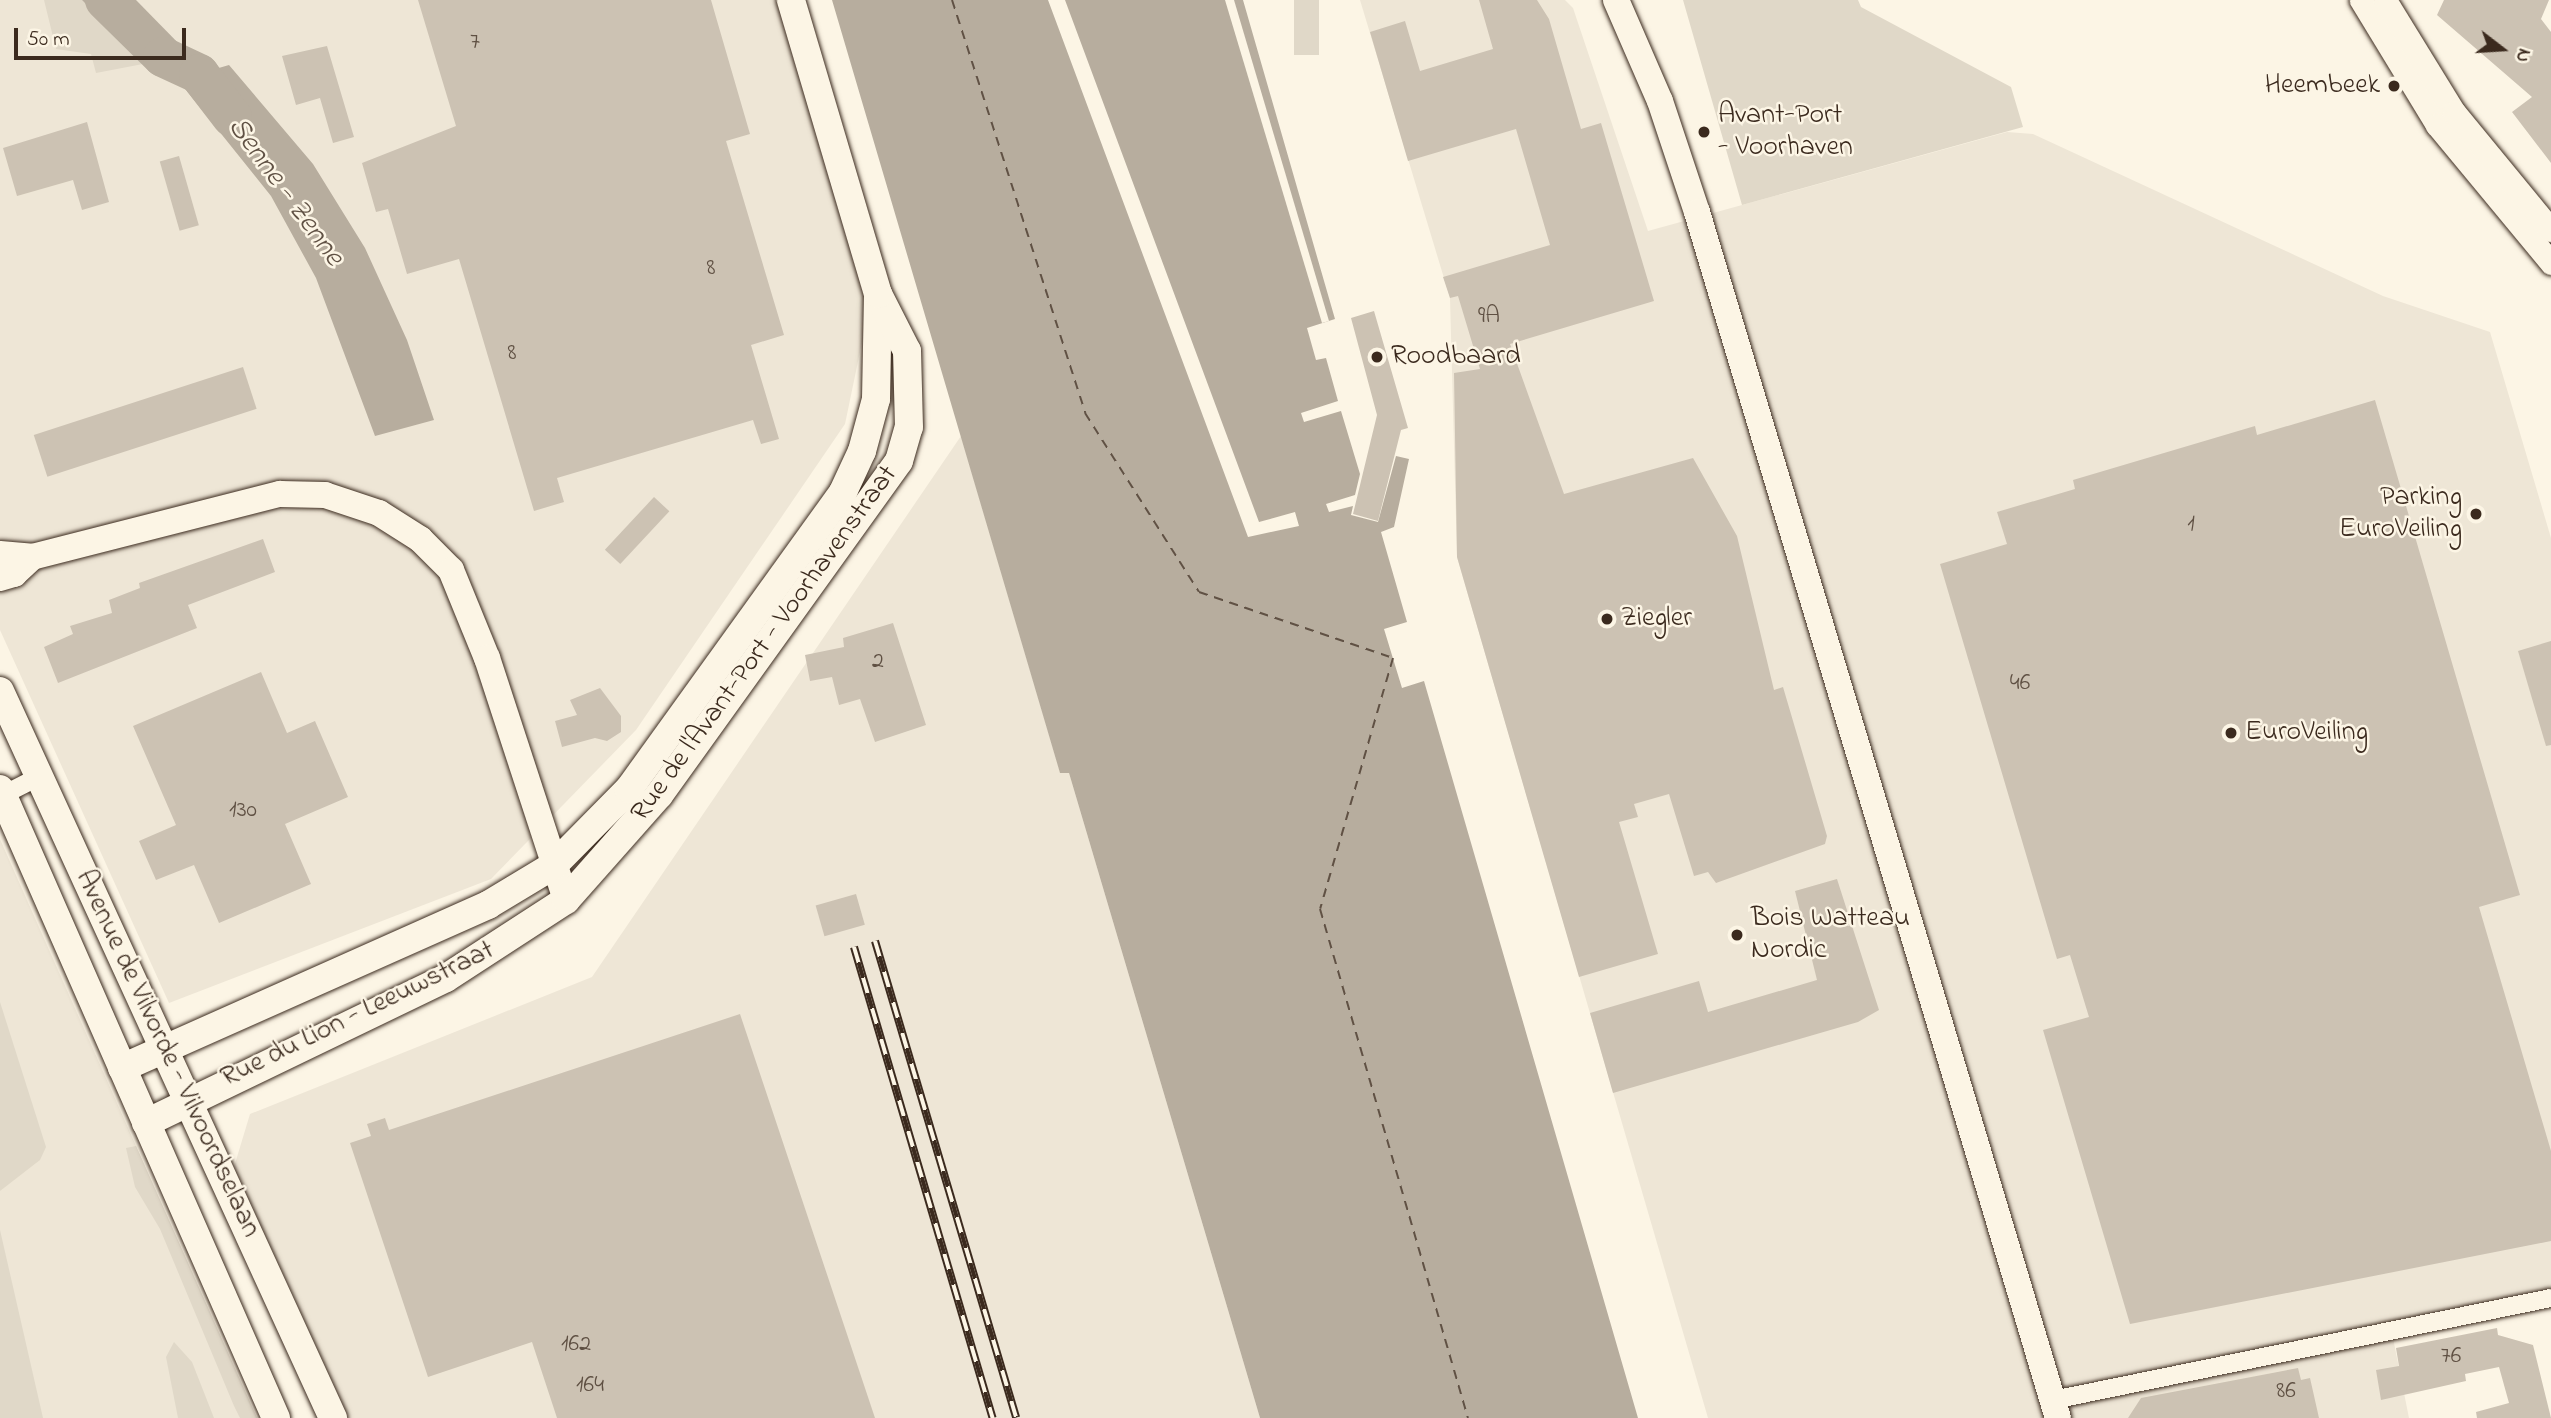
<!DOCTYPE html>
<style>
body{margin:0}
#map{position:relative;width:2551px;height:1418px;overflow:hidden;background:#fcf5e5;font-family:"Indie Flower",sans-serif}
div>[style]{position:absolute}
.built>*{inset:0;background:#eee6d6}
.green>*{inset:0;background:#e0d8c8;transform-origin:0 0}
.water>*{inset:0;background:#b7ad9e}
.pier>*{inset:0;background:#fcf5e5}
.river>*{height:40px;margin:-20px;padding:0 20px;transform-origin:20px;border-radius:20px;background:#b7ad9e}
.ferry>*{height:2px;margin-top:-1px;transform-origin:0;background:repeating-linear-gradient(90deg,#605144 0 9px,transparent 0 16px)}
.building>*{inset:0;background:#ccc2b3;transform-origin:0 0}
.roads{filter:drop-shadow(0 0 2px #3b2a1e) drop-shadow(0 0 2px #3b2a1e)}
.minor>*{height:18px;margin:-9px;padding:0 9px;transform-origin:9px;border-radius:9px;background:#fcf5e5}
.tertiary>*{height:23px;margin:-11.5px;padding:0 11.5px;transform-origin:11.5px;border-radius:11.5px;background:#fcf5e5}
.secondary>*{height:26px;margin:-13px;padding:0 13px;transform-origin:13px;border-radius:13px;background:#fcf5e5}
.primary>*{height:28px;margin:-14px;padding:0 14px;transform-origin:14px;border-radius:14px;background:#fcf5e5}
.rail>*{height:8px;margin-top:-4px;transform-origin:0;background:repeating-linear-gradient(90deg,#fcf5e5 0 16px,#3b2a1e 0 32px);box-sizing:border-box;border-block:2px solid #3b2a1e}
.dots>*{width:19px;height:19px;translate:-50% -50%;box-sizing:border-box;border:4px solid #fcf5e5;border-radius:50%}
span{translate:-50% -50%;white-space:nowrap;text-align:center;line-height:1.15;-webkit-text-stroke:5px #fcf5e5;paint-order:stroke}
.number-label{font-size:24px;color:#5f5043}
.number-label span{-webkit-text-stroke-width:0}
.poi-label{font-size:28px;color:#3b2a1e}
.right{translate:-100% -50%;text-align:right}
.left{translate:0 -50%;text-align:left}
.street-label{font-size:28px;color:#3b2a1e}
.water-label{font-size:30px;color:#605144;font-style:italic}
.north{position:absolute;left:2467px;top:14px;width:70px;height:70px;-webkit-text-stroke:5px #fcf5e5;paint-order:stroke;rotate:107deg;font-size:19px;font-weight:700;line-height:28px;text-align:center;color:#3b2a1e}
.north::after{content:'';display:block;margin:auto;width:24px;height:32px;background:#3b2a1e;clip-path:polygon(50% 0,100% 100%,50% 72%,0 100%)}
.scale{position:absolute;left:14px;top:28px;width:172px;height:32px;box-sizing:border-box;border:4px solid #3b2a1e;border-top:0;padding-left:9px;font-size:21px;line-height:24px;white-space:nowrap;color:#3b2a1e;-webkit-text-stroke:5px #fcf5e5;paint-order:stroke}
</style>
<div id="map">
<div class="built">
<div style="clip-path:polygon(0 0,785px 0,872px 294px,845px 424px,636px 730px,491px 879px,169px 1003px,0 630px)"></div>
<div style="clip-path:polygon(1360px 0,1565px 0,1573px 8px,1648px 231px,2007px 132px,2033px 134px,2383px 296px,2490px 332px,2551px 538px,2551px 1296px,2391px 1328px,2409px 1418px,1708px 1418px,1457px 557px,1450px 298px)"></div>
<div style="clip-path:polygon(961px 436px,1060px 772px,1069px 773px,1260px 1418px,349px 1418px,234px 1167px,250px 1114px,592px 977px)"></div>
<div style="clip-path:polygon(0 839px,136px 1146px,257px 1418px,0 1418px)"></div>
</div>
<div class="green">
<div style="clip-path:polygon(44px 0,82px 0,143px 64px,96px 73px,91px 54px,56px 49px)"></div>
<div style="left:1294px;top:0;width:25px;height:55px"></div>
<div style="clip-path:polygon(1683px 0,1858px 0,1861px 7px,2011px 87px,2023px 127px,1742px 205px)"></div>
<div style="clip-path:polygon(0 1002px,46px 1147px,40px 1160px,0 1191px)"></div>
<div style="clip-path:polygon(136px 1146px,257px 1418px,240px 1418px,234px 1406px,160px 1229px,135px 1187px,126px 1148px)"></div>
<div style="clip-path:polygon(0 1230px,43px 1418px,0 1418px)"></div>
<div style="clip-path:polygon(174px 1342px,192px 1362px,214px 1418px,178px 1418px,166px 1357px)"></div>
</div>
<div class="water">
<div style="clip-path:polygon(82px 0,136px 0,184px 49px,143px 64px)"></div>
<div style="clip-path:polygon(832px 0,1243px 0,1335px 319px,1307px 328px,1316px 360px,1326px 358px,1338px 401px,1301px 413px,1304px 422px,1341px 411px,1360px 474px,1355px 495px,1326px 504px,1329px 512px,1353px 506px,1351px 515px,1378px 522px,1396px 456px,1409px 459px,1394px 527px,1381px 532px,1407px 622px,1384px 629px,1402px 688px,1424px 681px,1638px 1418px,1260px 1418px,1069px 773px,1060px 773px)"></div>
<div style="clip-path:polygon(229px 65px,313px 164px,365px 248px,407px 340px,434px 420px,375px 436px,316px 278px,271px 196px,178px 80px)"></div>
</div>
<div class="pier">
<div style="clip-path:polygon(1048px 0,1065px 0,1259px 522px,1295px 512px,1299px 526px,1248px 537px)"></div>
<div style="clip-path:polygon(1225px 0,1234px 0,1329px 321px,1322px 323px)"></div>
</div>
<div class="river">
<div style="left:105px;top:0;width:81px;rotate:44.5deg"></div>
<div style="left:163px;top:57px;width:40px;rotate:25deg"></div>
<div style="left:199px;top:74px;width:54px;rotate:52.5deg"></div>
</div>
<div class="ferry">
<div style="left:952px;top:0;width:434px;rotate:72.1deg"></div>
<div style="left:1085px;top:413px;width:212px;rotate:57.5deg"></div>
<div style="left:1199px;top:592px;width:205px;rotate:18.8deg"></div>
<div style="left:1393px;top:658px;width:261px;rotate:106.2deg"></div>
<div style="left:1320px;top:909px;width:530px;rotate:73.79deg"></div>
</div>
<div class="building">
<div style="clip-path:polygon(418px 0,711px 0,750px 134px,726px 141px,784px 335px,751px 345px,779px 439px,761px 444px,753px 420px,557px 478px,564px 502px,534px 511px,459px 259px,407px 274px,388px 209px,376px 212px,362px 163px,456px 126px)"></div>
<div style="clip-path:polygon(1479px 0,1537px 0,1549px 19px,1581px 129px,1601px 123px,1654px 301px,1510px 344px,1564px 494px,1693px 458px,1737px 536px,1774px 690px,1783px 687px,1827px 836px,1825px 844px,1716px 883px,1708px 872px,1694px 876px,1669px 794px,1634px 804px,1638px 817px,1619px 822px,1658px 954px,1579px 977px,1457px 557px,1454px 373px,1480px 369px,1458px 296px,1450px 298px,1443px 277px,1550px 245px,1516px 129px,1408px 161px,1370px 32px,1405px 21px,1420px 71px,1493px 49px)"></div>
<div style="clip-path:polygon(2444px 0,2549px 0,2541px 19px,2551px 32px,2551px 163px,2512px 112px,2532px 97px,2437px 15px)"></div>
<div style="clip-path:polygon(327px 46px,354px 137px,333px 143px,320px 98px,296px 105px,282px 56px)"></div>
<div style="clip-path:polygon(87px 122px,109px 202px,82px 210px,73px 180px,17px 196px,3px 148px)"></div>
<div style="left:179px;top:156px;width:72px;height:20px;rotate:74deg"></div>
<div style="clip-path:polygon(1374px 311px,1408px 428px,1401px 430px,1378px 521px,1353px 514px,1377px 415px,1351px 318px)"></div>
<div style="left:243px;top:367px;width:44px;height:220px;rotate:72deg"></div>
<div style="clip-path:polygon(2375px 400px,2520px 895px,2479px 907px,2551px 1151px,2551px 1241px,2130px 1324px,2043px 1030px,2089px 1017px,2070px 955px,2057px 959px,1940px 564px,2007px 544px,1997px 512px,2075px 489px,2073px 480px,2255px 426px,2257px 435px)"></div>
<div style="left:654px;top:497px;width:21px;height:72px;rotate:43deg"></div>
<div style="clip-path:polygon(263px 539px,275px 572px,188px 605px,197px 628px,58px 683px,44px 647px,73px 634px,70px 626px,112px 613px,109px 600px,140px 588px,139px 583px)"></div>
<div style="clip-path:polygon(893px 623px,926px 725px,875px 742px,860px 699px,839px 705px,832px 677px,810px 681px,805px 655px,844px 647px,843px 638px)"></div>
<div style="clip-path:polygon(2551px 641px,2551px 745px,2546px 746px,2518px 651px)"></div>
<div style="clip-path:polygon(261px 672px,287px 733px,315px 721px,348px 797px,285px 824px,311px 884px,219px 923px,194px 865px,156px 880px,139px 841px,176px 825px,133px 726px)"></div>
<div style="clip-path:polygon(600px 688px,621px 716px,621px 732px,607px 741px,595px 738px,562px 747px,555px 721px,577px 715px,570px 700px)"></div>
<div style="clip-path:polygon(1837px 879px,1879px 1010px,1858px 1022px,1613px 1093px,1590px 1013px,1699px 981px,1708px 1012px,1817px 980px,1795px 891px)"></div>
<div style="left:856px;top:894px;width:32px;height:42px;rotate:74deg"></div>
<div style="clip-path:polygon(740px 1014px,875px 1418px,557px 1418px,532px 1342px,428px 1377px,350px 1143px,371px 1136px,367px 1124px,385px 1118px,389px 1130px)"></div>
<div style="clip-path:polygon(2497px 1328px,2498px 1335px,2533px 1345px,2551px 1418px,2477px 1418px,2476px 1412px,2509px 1403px,2499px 1367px,2465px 1374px,2466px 1381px,2381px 1400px,2376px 1370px,2399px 1366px,2396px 1348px)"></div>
<div style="clip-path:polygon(2298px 1368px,2301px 1380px,2310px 1378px,2319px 1418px,2128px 1418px,2141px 1398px)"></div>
</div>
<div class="roads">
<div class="minor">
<div style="left:3px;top:795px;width:39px;rotate:-27deg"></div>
<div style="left:2053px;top:1400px;width:508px;rotate:-11.58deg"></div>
</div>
<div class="tertiary">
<div style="left:2361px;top:0;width:146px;rotate:58.7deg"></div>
<div style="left:2437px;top:125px;width:179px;rotate:50.4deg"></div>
<div style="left:2385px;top:0;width:132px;rotate:58.4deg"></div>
<div style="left:2454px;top:112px;width:153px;rotate:50.6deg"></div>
</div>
<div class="secondary">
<div style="left:1616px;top:0;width:110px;rotate:66.5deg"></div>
<div style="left:1660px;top:101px;width:117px;rotate:71.6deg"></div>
<div style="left:1697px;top:212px;width:1259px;rotate:73.34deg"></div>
<div style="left:0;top:554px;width:32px;rotate:5deg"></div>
<div style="left:0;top:578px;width:15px;rotate:-16deg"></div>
<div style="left:14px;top:574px;width:25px;rotate:-43deg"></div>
<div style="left:32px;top:557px;width:256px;rotate:-14.3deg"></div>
<div style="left:280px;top:494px;width:45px;rotate:1.3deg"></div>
<div style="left:325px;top:495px;width:57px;rotate:18.4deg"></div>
<div style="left:379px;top:513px;width:49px;rotate:32.4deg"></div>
<div style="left:420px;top:539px;width:44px;rotate:45deg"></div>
<div style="left:451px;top:570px;width:95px;rotate:67.8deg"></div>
<div style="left:487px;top:658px;width:255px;rotate:71.9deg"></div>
</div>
<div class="primary">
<div style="left:0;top:691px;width:800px;rotate:65.39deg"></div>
<div style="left:0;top:789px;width:687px;rotate:66.31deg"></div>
<div style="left:122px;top:1068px;width:401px;rotate:-24deg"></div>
<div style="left:488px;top:905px;width:76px;rotate:-31deg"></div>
<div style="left:553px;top:866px;width:108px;rotate:-45.4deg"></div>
<div style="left:629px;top:789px;width:366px;rotate:-54.2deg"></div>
<div style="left:843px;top:492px;width:45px;rotate:-65.1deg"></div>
<div style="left:862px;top:451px;width:54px;rotate:-74.9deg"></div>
<div style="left:876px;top:399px;width:105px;rotate:-88.9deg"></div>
<div style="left:146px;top:1123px;width:333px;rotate:-25.8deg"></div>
<div style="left:446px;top:978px;width:143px;rotate:-33deg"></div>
<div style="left:566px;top:900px;width:140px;rotate:-48.5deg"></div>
<div style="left:659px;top:795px;width:411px;rotate:-54.3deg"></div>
<div style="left:899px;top:461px;width:35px;rotate:-74deg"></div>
<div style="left:909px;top:427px;width:76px;rotate:-91.5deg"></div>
<div style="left:907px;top:351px;width:64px;rotate:-117deg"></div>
<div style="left:878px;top:294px;width:307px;rotate:-106.5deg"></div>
</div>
</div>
<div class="rail">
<div style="left:875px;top:941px;width:497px;rotate:73.5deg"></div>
<div style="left:854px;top:947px;width:491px;rotate:73.6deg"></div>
</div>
<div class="dots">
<div style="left:2394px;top:86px;background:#3b2a1e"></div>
<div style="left:1704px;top:132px;background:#3b2a1e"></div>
<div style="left:1377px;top:357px;background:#3b2a1e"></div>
<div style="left:2476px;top:514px;background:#3b2a1e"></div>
<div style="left:1607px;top:619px;background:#3b2a1e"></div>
<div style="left:2231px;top:733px;background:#3b2a1e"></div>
<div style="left:1737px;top:935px;background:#3b2a1e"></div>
</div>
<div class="number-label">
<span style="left:475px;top:43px">7</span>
<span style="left:711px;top:269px">8</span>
<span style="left:1489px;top:317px">9A</span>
<span style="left:512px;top:354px">8</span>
<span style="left:2191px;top:525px">1</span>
<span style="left:878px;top:662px">2</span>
<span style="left:2020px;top:684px">46</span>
<span style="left:243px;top:811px">130</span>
<span style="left:576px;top:1345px">162</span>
<span style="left:2451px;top:1357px">76</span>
<span style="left:590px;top:1386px">164</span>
<span style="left:2286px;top:1392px">86</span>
</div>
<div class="poi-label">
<span class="right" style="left:2380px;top:86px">Heembeek</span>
<span class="left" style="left:1718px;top:132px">Avant-Port<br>- Voorhaven</span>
<span class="left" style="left:1391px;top:357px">Roodbaard</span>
<span class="right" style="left:2462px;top:514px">Parking<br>EuroVeiling</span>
<span class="left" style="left:1621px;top:619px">Ziegler</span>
<span class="left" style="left:2245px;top:733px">EuroVeiling</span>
<span class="left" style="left:1751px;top:935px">Bois Watteau<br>Nordic</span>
</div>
<div class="street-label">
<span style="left:765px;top:644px;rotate:-54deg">Rue de l'Avant-Port - Voorhavenstraat</span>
<span style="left:358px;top:1015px;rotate:-26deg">Rue du Lion - Leeuwstraat</span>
<span style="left:167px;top:1054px;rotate:65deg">Avenue de Vilvorde - Vilvoordselaan</span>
</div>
<div class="water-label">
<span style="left:285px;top:192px;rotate:54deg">Senne - Zenne</span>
</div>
<div class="north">N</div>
<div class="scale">50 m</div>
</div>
